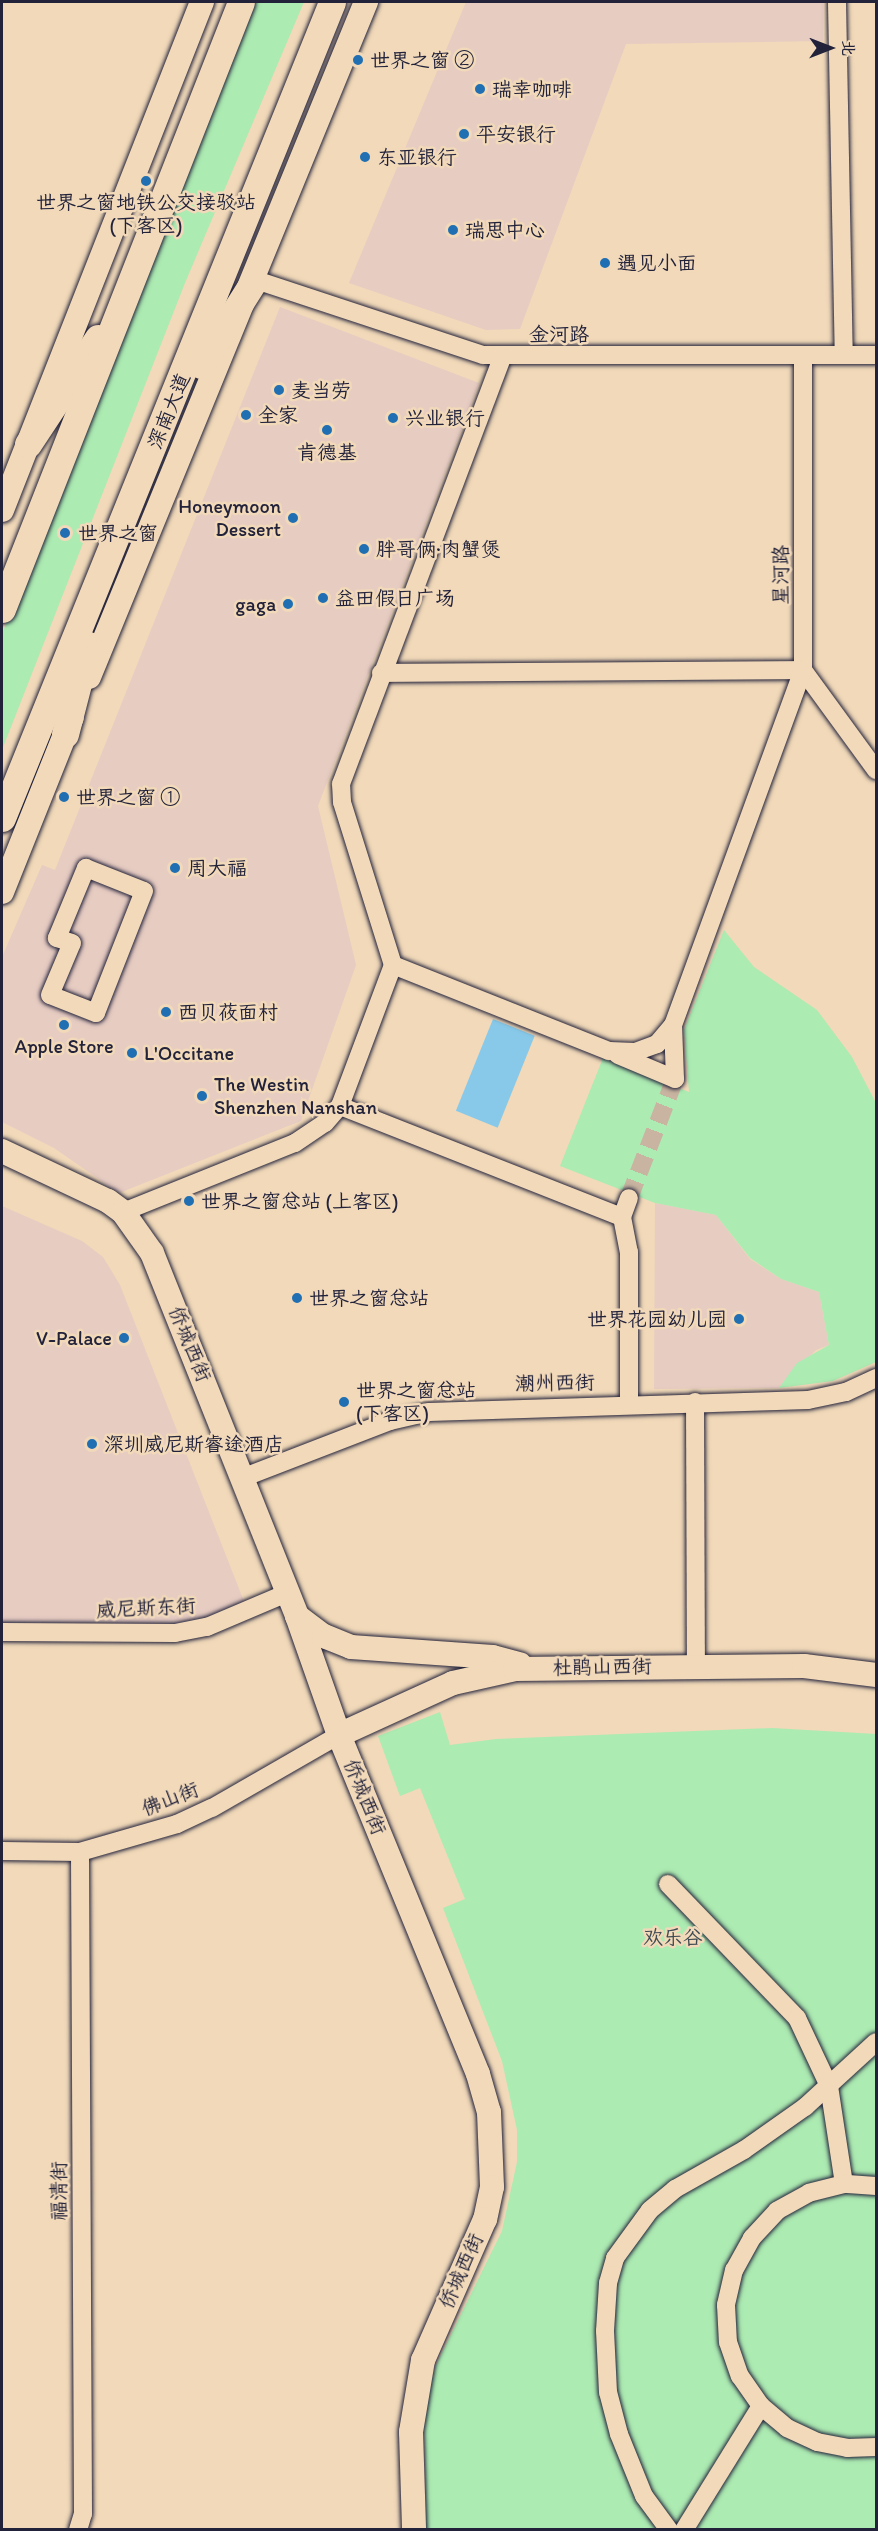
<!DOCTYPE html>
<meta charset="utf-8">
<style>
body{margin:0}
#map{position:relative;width:878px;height:2531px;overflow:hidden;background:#f1d9b9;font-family:Itim,"LXGW WenKai TC",sans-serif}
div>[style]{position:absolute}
.built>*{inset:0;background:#e7ccc2}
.green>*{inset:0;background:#acebb2}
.water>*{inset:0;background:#88c9e9;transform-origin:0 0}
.street-tunnel>*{height:18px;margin-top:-9px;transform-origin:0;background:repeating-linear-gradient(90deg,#c8b4a0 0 18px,transparent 0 27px)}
.roads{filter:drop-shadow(0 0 2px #22223b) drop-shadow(0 0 2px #22223b)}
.street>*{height:18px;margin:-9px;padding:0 9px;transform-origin:9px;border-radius:9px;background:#f1d9b9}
.secondary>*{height:24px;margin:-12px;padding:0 12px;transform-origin:12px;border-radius:12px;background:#f1d9b9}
.primary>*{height:27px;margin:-13.5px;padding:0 13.5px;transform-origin:13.5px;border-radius:13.5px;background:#f1d9b9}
.dots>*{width:16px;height:16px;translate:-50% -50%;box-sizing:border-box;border:3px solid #f1d9b9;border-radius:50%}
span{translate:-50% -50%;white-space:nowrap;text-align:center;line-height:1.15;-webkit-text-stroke:5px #f1d9b9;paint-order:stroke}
.poi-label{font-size:20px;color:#22223b}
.left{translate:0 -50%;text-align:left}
.right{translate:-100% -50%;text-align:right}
.street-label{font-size:20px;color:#22223b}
.park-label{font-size:20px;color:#3e4a53}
.frame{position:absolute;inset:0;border:3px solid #22223b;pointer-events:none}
.north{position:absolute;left:800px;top:18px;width:60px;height:60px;-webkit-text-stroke:4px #f1d9b9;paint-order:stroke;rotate:90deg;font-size:16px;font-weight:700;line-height:24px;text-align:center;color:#22223b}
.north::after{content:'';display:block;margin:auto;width:21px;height:27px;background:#22223b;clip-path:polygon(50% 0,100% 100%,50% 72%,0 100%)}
</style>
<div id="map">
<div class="built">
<div style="clip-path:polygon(466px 2px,823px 2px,823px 41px,626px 44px,520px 329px,486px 330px,349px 283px)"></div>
<div style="clip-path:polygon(280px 307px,479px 383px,318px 806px,356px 965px,301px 1121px,119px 1193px,54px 1148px,2px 1122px,2px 957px,42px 865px,55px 870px)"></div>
<div style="clip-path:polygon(655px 1203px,716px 1215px,750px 1259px,781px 1279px,819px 1292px,829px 1345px,816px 1350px,779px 1388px,654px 1389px)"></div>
<div style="clip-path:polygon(2px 1206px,82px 1241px,103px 1257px,120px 1285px,245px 1604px,197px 1625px,2px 1627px)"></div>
</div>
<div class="green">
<div style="clip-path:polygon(253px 2px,304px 2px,185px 283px,2px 750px,2px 634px)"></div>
<div style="clip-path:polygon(724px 930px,754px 967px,817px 1010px,852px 1057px,876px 1103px,876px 1362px,833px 1381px,779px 1388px,797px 1363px,829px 1345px,819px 1292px,781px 1279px,750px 1258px,716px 1215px,655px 1203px,560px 1166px,603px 1058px,689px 1092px,684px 1030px)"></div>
<div style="clip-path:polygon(440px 1712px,450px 1745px,496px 1739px,772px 1728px,876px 1734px,876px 2529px,426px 2529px,424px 2418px,428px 2391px,436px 2365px,502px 2231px,517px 2162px,517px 2130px,502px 2061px,443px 1908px,465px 1899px,420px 1788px,400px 1796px,378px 1736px)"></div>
</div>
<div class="water">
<div style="left:493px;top:1019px;width:45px;height:99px;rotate:22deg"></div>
</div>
<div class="street-tunnel">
<div style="left:629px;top:1198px;width:128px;rotate:-68.9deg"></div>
</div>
<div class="roads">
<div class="street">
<div style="left:837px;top:2px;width:353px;rotate:88.9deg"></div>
<div style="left:253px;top:279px;width:242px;rotate:18.3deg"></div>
<div style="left:483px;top:355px;width:393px"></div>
<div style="left:803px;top:355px;width:315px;rotate:90deg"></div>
<div style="left:803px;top:670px;width:124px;rotate:53.9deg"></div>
<div style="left:381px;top:673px;width:422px;rotate:-0.4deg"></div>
<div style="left:803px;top:670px;width:378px;rotate:110.1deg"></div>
<div style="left:673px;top:1025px;width:25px;rotate:130deg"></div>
<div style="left:657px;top:1044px;width:23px;rotate:160deg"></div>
<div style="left:635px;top:1052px;width:26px;rotate:-178deg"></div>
<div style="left:609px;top:1051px;width:232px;rotate:-158.3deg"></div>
<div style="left:86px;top:868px;width:62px;rotate:21.6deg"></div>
<div style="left:144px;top:891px;width:131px;rotate:111.5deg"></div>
<div style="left:96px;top:1013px;width:49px;rotate:-158.6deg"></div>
<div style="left:50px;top:995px;width:56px;rotate:-67.1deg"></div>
<div style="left:72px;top:943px;width:16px;rotate:-162deg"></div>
<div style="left:57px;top:938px;width:76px;rotate:-67.5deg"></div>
<div style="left:618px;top:1055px;width:62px;rotate:22.8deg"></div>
<div style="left:675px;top:1079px;width:54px;rotate:-92.1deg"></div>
<div style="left:340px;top:1106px;width:303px;rotate:21.5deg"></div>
<div style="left:622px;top:1217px;width:36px;rotate:79deg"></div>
<div style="left:629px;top:1252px;width:152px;rotate:90deg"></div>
<div style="left:123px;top:1212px;width:185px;rotate:-21.9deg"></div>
<div style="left:295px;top:1143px;width:36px;rotate:-34deg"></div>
<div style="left:325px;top:1123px;width:23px;rotate:-49deg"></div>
<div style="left:340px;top:1106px;width:151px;rotate:-69.4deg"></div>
<div style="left:393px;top:965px;width:171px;rotate:-107.4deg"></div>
<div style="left:342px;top:802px;width:18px;rotate:-93deg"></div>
<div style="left:341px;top:784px;width:456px;rotate:-69.3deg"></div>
<div style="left:622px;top:1217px;width:20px;rotate:-70deg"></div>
<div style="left:695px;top:1402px;width:263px;rotate:89.8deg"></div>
<div style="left:242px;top:1478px;width:159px;rotate:-21.1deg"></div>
<div style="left:390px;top:1421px;width:40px;rotate:-13deg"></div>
<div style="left:429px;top:1412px;width:379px;rotate:-1.8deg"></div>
<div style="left:808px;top:1400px;width:39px;rotate:-12deg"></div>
<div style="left:846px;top:1392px;width:33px;rotate:-25deg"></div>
<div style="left:2px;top:1632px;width:173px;rotate:0.3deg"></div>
<div style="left:175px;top:1633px;width:33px;rotate:-11deg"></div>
<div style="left:207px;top:1627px;width:87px;rotate:-23deg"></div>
<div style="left:2px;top:1851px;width:78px;rotate:0.7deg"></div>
<div style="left:80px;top:1852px;width:101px;rotate:-16.1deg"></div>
<div style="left:177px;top:1824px;width:38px;rotate:-25deg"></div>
<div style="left:212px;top:1808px;width:146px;rotate:-29.9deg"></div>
<div style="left:668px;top:1884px;width:186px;rotate:46.1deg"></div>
<div style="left:797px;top:2018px;width:75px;rotate:64.8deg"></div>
<div style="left:829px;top:2086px;width:99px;rotate:81.3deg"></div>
<div style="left:876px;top:2186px;width:32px;rotate:-176deg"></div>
<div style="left:844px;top:2184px;width:36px;rotate:166deg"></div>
<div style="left:809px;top:2193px;width:37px;rotate:151deg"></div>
<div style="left:777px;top:2211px;width:37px;rotate:133deg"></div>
<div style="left:752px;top:2238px;width:37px;rotate:119deg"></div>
<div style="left:734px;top:2270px;width:36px;rotate:103deg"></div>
<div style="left:726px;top:2305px;width:37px;rotate:87deg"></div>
<div style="left:728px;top:2342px;width:36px;rotate:71deg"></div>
<div style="left:740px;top:2376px;width:37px;rotate:55deg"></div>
<div style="left:761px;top:2406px;width:34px;rotate:40deg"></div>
<div style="left:787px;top:2428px;width:33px;rotate:25deg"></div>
<div style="left:817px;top:2442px;width:31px;rotate:11deg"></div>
<div style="left:847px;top:2448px;width:29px;rotate:-2deg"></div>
<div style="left:78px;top:2530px;width:17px;rotate:-73deg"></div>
<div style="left:83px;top:2514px;width:662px;rotate:-90.26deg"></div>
<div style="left:669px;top:2530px;width:42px;rotate:-126.3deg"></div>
<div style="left:644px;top:2496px;width:67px;rotate:-112deg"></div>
<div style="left:619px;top:2434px;width:43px;rotate:-104.7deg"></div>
<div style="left:608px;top:2392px;width:61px;rotate:-92.8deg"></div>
<div style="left:605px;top:2331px;width:48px;rotate:-86.4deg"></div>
<div style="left:608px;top:2283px;width:26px;rotate:-74deg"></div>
<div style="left:615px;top:2258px;width:59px;rotate:-53.9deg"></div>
<div style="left:650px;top:2210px;width:33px;rotate:-40deg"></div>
<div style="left:675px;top:2189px;width:79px;rotate:-29.5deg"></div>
<div style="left:744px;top:2150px;width:75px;rotate:-35.2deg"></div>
<div style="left:805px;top:2107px;width:96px;rotate:-42.5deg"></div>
<div style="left:684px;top:2530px;width:146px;rotate:-58.2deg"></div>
</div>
<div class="secondary">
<div style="left:2px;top:510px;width:546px;rotate:-68.51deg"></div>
<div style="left:89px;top:677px;width:730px;rotate:-67.69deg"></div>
<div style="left:2px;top:892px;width:188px;rotate:-68.2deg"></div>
<div style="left:2px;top:1151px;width:117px;rotate:25.3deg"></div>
<div style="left:108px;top:1201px;width:19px;rotate:36deg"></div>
<div style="left:123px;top:1212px;width:50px;rotate:54.7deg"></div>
<div style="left:152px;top:1253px;width:391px;rotate:68.2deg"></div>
<div style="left:297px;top:1616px;width:126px;rotate:70.6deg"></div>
<div style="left:339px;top:1735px;width:366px;rotate:67.7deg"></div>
<div style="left:478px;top:2074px;width:40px;rotate:74deg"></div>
<div style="left:489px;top:2112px;width:75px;rotate:87.7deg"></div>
<div style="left:492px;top:2187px;width:33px;rotate:102deg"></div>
<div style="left:485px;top:2219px;width:154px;rotate:113.7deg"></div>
<div style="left:423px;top:2360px;width:73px;rotate:99.5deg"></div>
<div style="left:411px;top:2432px;width:98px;rotate:88.2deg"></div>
<div style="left:297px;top:1616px;width:34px;rotate:37deg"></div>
<div style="left:324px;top:1636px;width:29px;rotate:22deg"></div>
<div style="left:351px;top:1647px;width:142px;rotate:4deg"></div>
<div style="left:493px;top:1657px;width:28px;rotate:15deg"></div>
<div style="left:339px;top:1735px;width:125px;rotate:-24.5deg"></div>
<div style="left:453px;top:1683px;width:64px;rotate:-12.7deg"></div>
<div style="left:515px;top:1669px;width:289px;rotate:-0.6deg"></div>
<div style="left:804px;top:1666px;width:73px;rotate:7.1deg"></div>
</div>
<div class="primary">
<div style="left:201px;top:365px;width:96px;rotate:-57.8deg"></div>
<div style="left:28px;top:444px;width:127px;rotate:-56.6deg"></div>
<div style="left:2px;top:609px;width:652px;rotate:-68.51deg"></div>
<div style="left:65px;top:734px;width:92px;rotate:-75.5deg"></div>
<div style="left:2px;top:818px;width:880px;rotate:-67.98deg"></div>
</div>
</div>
<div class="dots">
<div style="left:358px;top:60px;background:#1f6fb2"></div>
<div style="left:480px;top:89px;background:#1f6fb2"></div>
<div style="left:464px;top:134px;background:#1f6fb2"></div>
<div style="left:365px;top:157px;background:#1f6fb2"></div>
<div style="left:146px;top:181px;background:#1f6fb2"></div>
<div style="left:453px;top:230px;background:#1f6fb2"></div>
<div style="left:605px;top:263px;background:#1f6fb2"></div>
<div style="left:279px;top:390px;background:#1f6fb2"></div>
<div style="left:246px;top:415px;background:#1f6fb2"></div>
<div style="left:393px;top:418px;background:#1f6fb2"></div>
<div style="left:327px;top:430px;background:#1f6fb2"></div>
<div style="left:293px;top:518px;background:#1f6fb2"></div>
<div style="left:65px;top:533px;background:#1f6fb2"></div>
<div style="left:364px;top:549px;background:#1f6fb2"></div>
<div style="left:323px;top:598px;background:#1f6fb2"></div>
<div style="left:288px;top:604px;background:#1f6fb2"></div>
<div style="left:64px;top:797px;background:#1f6fb2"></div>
<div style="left:175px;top:868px;background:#1f6fb2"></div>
<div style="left:166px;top:1012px;background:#1f6fb2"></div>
<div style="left:64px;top:1025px;background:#1f6fb2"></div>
<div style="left:132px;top:1053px;background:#1f6fb2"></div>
<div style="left:202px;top:1096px;background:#1f6fb2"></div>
<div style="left:189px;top:1201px;background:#1f6fb2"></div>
<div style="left:297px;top:1298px;background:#1f6fb2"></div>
<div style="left:739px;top:1319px;background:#1f6fb2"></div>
<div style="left:124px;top:1338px;background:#1f6fb2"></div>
<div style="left:344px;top:1402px;background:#1f6fb2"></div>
<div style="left:92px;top:1444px;background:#1f6fb2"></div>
</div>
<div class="poi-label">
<span class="left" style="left:370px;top:60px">世界之窗 ②</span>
<span class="left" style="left:492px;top:89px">瑞幸咖啡</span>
<span class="left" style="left:476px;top:134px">平安银行</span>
<span class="left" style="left:377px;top:157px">东亚银行</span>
<span style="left:146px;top:214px">世界之窗地铁公交接驳站<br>(下客区)</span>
<span class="left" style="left:465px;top:230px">瑞思中心</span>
<span class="left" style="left:617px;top:263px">遇见小面</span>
<span class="left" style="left:291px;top:390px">麦当劳</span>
<span class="left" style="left:258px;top:415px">全家</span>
<span class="left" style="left:405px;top:418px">兴业银行</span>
<span style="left:327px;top:452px">肯德基</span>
<span class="right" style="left:281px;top:518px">Honeymoon<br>Dessert</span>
<span class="left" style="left:78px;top:533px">世界之窗</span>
<span class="left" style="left:376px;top:549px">胖哥俩·肉蟹煲</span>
<span class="left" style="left:335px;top:598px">益田假日广场</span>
<span class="right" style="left:276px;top:604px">gaga</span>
<span class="left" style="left:76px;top:797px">世界之窗 ①</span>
<span class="left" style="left:187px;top:868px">周大福</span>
<span class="left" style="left:178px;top:1012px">西贝莜面村</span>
<span style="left:64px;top:1046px">Apple Store</span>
<span class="left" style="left:144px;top:1053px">L'Occitane</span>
<span class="left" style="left:214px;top:1096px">The Westin<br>Shenzhen Nanshan</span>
<span class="left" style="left:201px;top:1201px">世界之窗总站 (上客区)</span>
<span class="left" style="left:309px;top:1298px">世界之窗总站</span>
<span class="right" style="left:727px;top:1319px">世界花园幼儿园</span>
<span class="right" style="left:112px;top:1338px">V-Palace</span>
<span class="left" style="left:356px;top:1402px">世界之窗总站<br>(下客区)</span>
<span class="left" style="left:104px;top:1444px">深圳威尼斯睿途酒店</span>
</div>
<div class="street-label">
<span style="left:559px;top:334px">金河路</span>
<span style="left:169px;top:411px;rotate:-68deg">深南大道</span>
<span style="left:781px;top:575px;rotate:-90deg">星河路</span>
<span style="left:190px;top:1344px;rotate:68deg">侨城西街</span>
<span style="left:555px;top:1383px;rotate:-1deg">潮州西街</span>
<span style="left:146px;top:1608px;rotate:-3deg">威尼斯东街</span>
<span style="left:602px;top:1667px;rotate:-1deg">杜鹃山西街</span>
<span style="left:365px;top:1797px;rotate:68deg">侨城西街</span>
<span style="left:170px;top:1799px;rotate:-21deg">佛山街</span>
<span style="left:59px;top:2191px;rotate:-90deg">福清街</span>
<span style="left:461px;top:2271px;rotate:-66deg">侨城西街</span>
</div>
<div class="park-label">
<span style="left:673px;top:1937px">欢乐谷</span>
</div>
<div class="frame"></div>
<div class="north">北</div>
</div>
